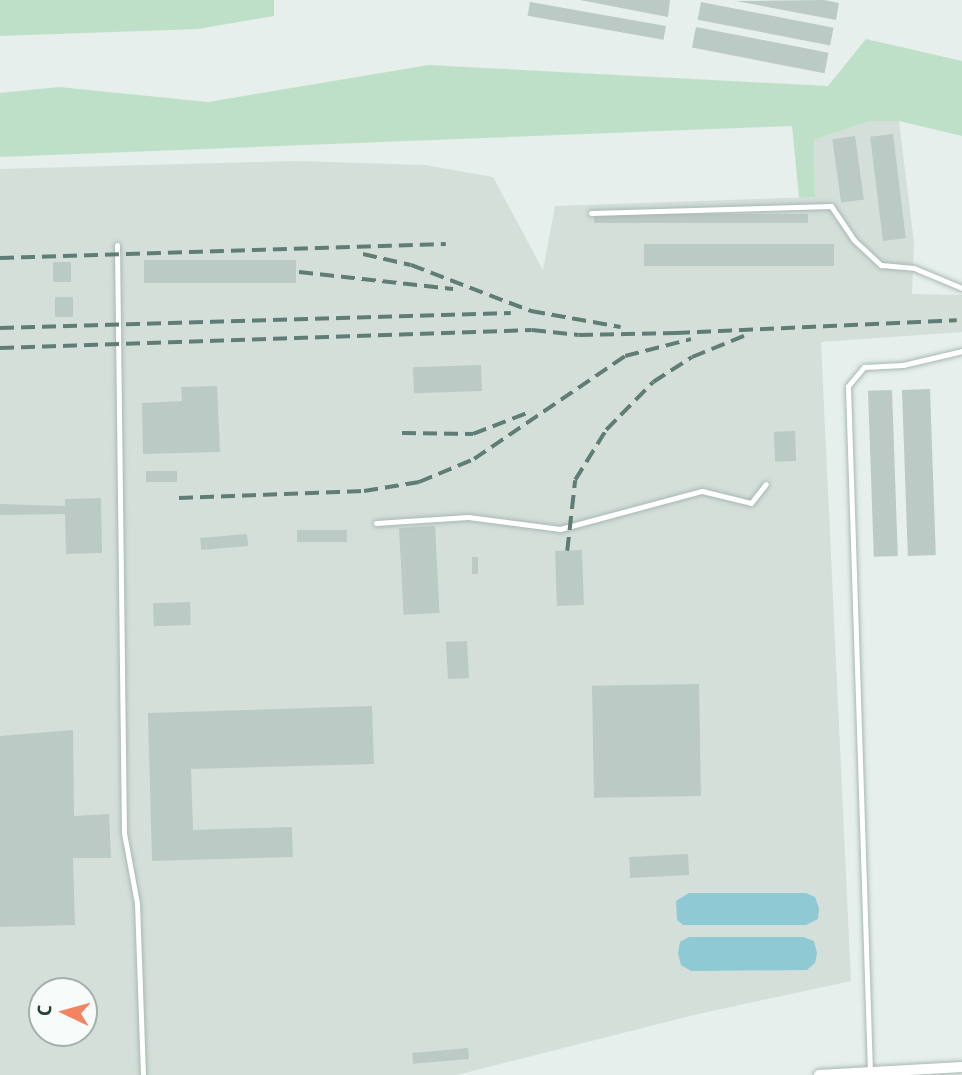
<!DOCTYPE html>
<meta charset="utf-8">
<style>
body{margin:0}
#map{position:relative;width:962px;height:1075px;overflow:hidden;background:#e6efeb;font-family:"PT Sans",sans-serif}
div>[style]{position:absolute}
.built>*{inset:0;background:#d4dfda}
.green>*{inset:0;background:#bfe0c8}
.water>*{inset:0;background:#8ec9d4}
.building>*{inset:0;background:#bbcac4;transform-origin:0 0}
.roads{filter:drop-shadow(0 0 2px #a8b8b2) drop-shadow(0 0 2px #a8b8b2)}
.lane>*{height:5px;margin:-2.5px;padding:0 2.5px;transform-origin:2.5px;border-radius:2.5px;background:#fff}
.street>*{height:10px;margin:-5px;padding:0 5px;transform-origin:5px;border-radius:5px;background:#fff}
.rail>*{height:3.5px;margin-top:-1.75px;transform-origin:0;background:repeating-linear-gradient(90deg,#5f7d75 0 14px,transparent 0 21px)}
span{translate:-50% -50%;white-space:nowrap;text-align:center;line-height:1.15;-webkit-text-stroke:7px #f7fbf9;paint-order:stroke}
.north{position:absolute;left:28px;top:977px;width:70px;height:70px;box-sizing:border-box;background:#f7fbf9;border:2px solid #a3b1ad;border-radius:50%;rotate:275deg;font-size:19px;font-weight:700;line-height:28px;text-align:center;color:#24423a}
.north::after{content:'';display:block;margin:auto;width:24px;height:32px;background:#f4845f;clip-path:polygon(50% 0,100% 100%,50% 72%,0 100%)}
</style>
<div id="map">
<div class="built">
<div style="clip-path:polygon(evenodd,871px 121px,899px 121px,914px 243px,912px 294px,962px 295px,962px 332px,821px 342px,851px 981px,694px 1015px,457px 1075px,0 1075px,0 169px,296px 161px,425px 165px,493px 177px,543px 270px,555px 206px,815px 197px,814px 140px,871px 121px,42px 991px,84px 991px,84px 1033px,42px 1033px,42px 991px)"></div>
</div>
<div class="green">
<div style="clip-path:polygon(0 0,274px 0,274px 16px,198px 29px,0 36px)"></div>
<div style="clip-path:polygon(866px 39px,962px 61px,962px 136px,899px 121px,871px 121px,814px 140px,815px 197px,799px 198px,792px 126px,0 157px,0 93px,59px 87px,208px 102px,429px 65px,828px 86px)"></div>
</div>
<div class="water">
<div style="clip-path:polygon(689px 893px,806px 893px,815px 897px,819px 908px,818px 919px,806px 925px,683px 925px,677px 920px,676px 901px)"></div>
<div style="clip-path:polygon(689px 937px,803px 937px,814px 941px,817px 953px,815px 963px,807px 970px,691px 971px,681px 965px,678px 953px,680px 942px)"></div>
</div>
<div class="building">
<div style="clip-path:polygon(580px 0,670px 0,668px 17px)"></div>
<div style="clip-path:polygon(824px 0,839px 3px,836px 20px,736px 1px)"></div>
<div style="left:530px;top:2px;width:138px;height:14px;rotate:10deg"></div>
<div style="left:701px;top:2px;width:135px;height:18px;rotate:11deg"></div>
<div style="left:696px;top:27px;width:135px;height:21px;rotate:11deg"></div>
<div style="left:893px;top:134px;width:105px;height:23px;rotate:83deg"></div>
<div style="left:855px;top:136px;width:64px;height:23px;rotate:82deg"></div>
<div style="left:808px;top:214px;width:9px;height:214px;rotate:90deg"></div>
<div style="left:834px;top:244px;width:22px;height:190px;rotate:90deg"></div>
<div style="left:296px;top:260px;width:23px;height:152px;rotate:90deg"></div>
<div style="left:53px;top:262px;width:18px;height:20px"></div>
<div style="left:73px;top:297px;width:20px;height:18px;rotate:90deg"></div>
<div style="left:481px;top:365px;width:26px;height:68px;rotate:88deg"></div>
<div style="clip-path:polygon(217px 386px,220px 452px,143px 454px,142px 403px,182px 401px,181px 387px)"></div>
<div style="left:930px;top:389px;width:166px;height:28px;rotate:88deg"></div>
<div style="left:892px;top:390px;width:166px;height:24px;rotate:88deg"></div>
<div style="left:795px;top:431px;width:30px;height:21px;rotate:88deg"></div>
<div style="left:146px;top:471px;width:31px;height:11px"></div>
<div style="clip-path:polygon(101px 498px,102px 553px,66px 554px,65px 514px,0 515px,0 504px,65px 506px,65px 499px)"></div>
<div style="left:435px;top:526px;width:87px;height:36px;rotate:87deg"></div>
<div style="left:347px;top:530px;width:12px;height:50px;rotate:90deg"></div>
<div style="left:247px;top:534px;width:12px;height:47px;rotate:85deg"></div>
<div style="left:582px;top:550px;width:55px;height:27px;rotate:88deg"></div>
<div style="left:472px;top:557px;width:6px;height:17px"></div>
<div style="left:190px;top:602px;width:23px;height:37px;rotate:88deg"></div>
<div style="left:467px;top:641px;width:37px;height:21px;rotate:87deg"></div>
<div style="left:699px;top:684px;width:112px;height:107px;rotate:89deg"></div>
<div style="clip-path:polygon(372px 706px,374px 764px,191px 769px,193px 830px,292px 827px,293px 857px,152px 861px,148px 713px)"></div>
<div style="clip-path:polygon(73px 730px,74px 816px,109px 814px,111px 858px,73px 858px,75px 925px,0 927px,0 736px)"></div>
<div style="left:688px;top:854px;width:21px;height:59px;rotate:87deg"></div>
<div style="left:468px;top:1048px;width:11px;height:56px;rotate:85deg"></div>
</div>
<div class="roads">
<div class="lane">
<div style="left:591px;top:213px;width:240px;rotate:-1.7deg"></div>
<div style="left:831px;top:206px;width:41px;rotate:55.9deg"></div>
<div style="left:854px;top:240px;width:37px;rotate:43deg"></div>
<div style="left:881px;top:265px;width:33px;rotate:5deg"></div>
<div style="left:914px;top:268px;width:52px;rotate:22.6deg"></div>
<div style="left:117px;top:245px;width:588px;rotate:89.32deg"></div>
<div style="left:124px;top:833px;width:71px;rotate:79.5deg"></div>
<div style="left:137px;top:903px;width:172px;rotate:88deg"></div>
<div style="left:376px;top:523px;width:92px;rotate:-3.7deg"></div>
<div style="left:468px;top:517px;width:93px;rotate:7.4deg"></div>
<div style="left:560px;top:529px;width:147px;rotate:-15deg"></div>
<div style="left:702px;top:491px;width:50px;rotate:13.8deg"></div>
<div style="left:751px;top:503px;width:24px;rotate:-52deg"></div>
<div style="left:870px;top:1072px;width:686px;rotate:-91.84deg"></div>
<div style="left:848px;top:386px;width:25px;rotate:-50deg"></div>
<div style="left:864px;top:367px;width:39px;rotate:-3deg"></div>
<div style="left:903px;top:365px;width:61px;rotate:-13.3deg"></div>
</div>
<div class="street">
<div style="left:819px;top:1075px;width:143px;rotate:-3.2deg"></div>
</div>
</div>
<div class="rail">
<div style="left:363px;top:254px;width:49px;rotate:12.9deg"></div>
<div style="left:411px;top:265px;width:129px;rotate:21deg"></div>
<div style="left:531px;top:311px;width:91px;rotate:10.1deg"></div>
<div style="left:0;top:258px;width:446px;rotate:-1.8deg"></div>
<div style="left:299px;top:272px;width:155px;rotate:6.3deg"></div>
<div style="left:0;top:328px;width:511px;rotate:-1.68deg"></div>
<div style="left:0;top:348px;width:532px;rotate:-1.94deg"></div>
<div style="left:532px;top:330px;width:47px;rotate:6.1deg"></div>
<div style="left:579px;top:335px;width:97px;rotate:-1.2deg"></div>
<div style="left:676px;top:333px;width:281px;rotate:-2.6deg"></div>
<div style="left:402px;top:433px;width:71px;rotate:0.8deg"></div>
<div style="left:473px;top:434px;width:63px;rotate:-21.3deg"></div>
<div style="left:179px;top:498px;width:185px;rotate:-2.2deg"></div>
<div style="left:364px;top:491px;width:56px;rotate:-9.3deg"></div>
<div style="left:419px;top:482px;width:60px;rotate:-22.7deg"></div>
<div style="left:474px;top:459px;width:183px;rotate:-34.3deg"></div>
<div style="left:625px;top:356px;width:68px;rotate:-14.4deg"></div>
<div style="left:567px;top:551px;width:71px;rotate:-83.6deg"></div>
<div style="left:575px;top:480px;width:59px;rotate:-58.2deg"></div>
<div style="left:606px;top:430px;width:67px;rotate:-45.6deg"></div>
<div style="left:653px;top:382px;width:46px;rotate:-32.7deg"></div>
<div style="left:692px;top:357px;width:58px;rotate:-22.2deg"></div>
</div>
<div class="north">С</div>
</div>
